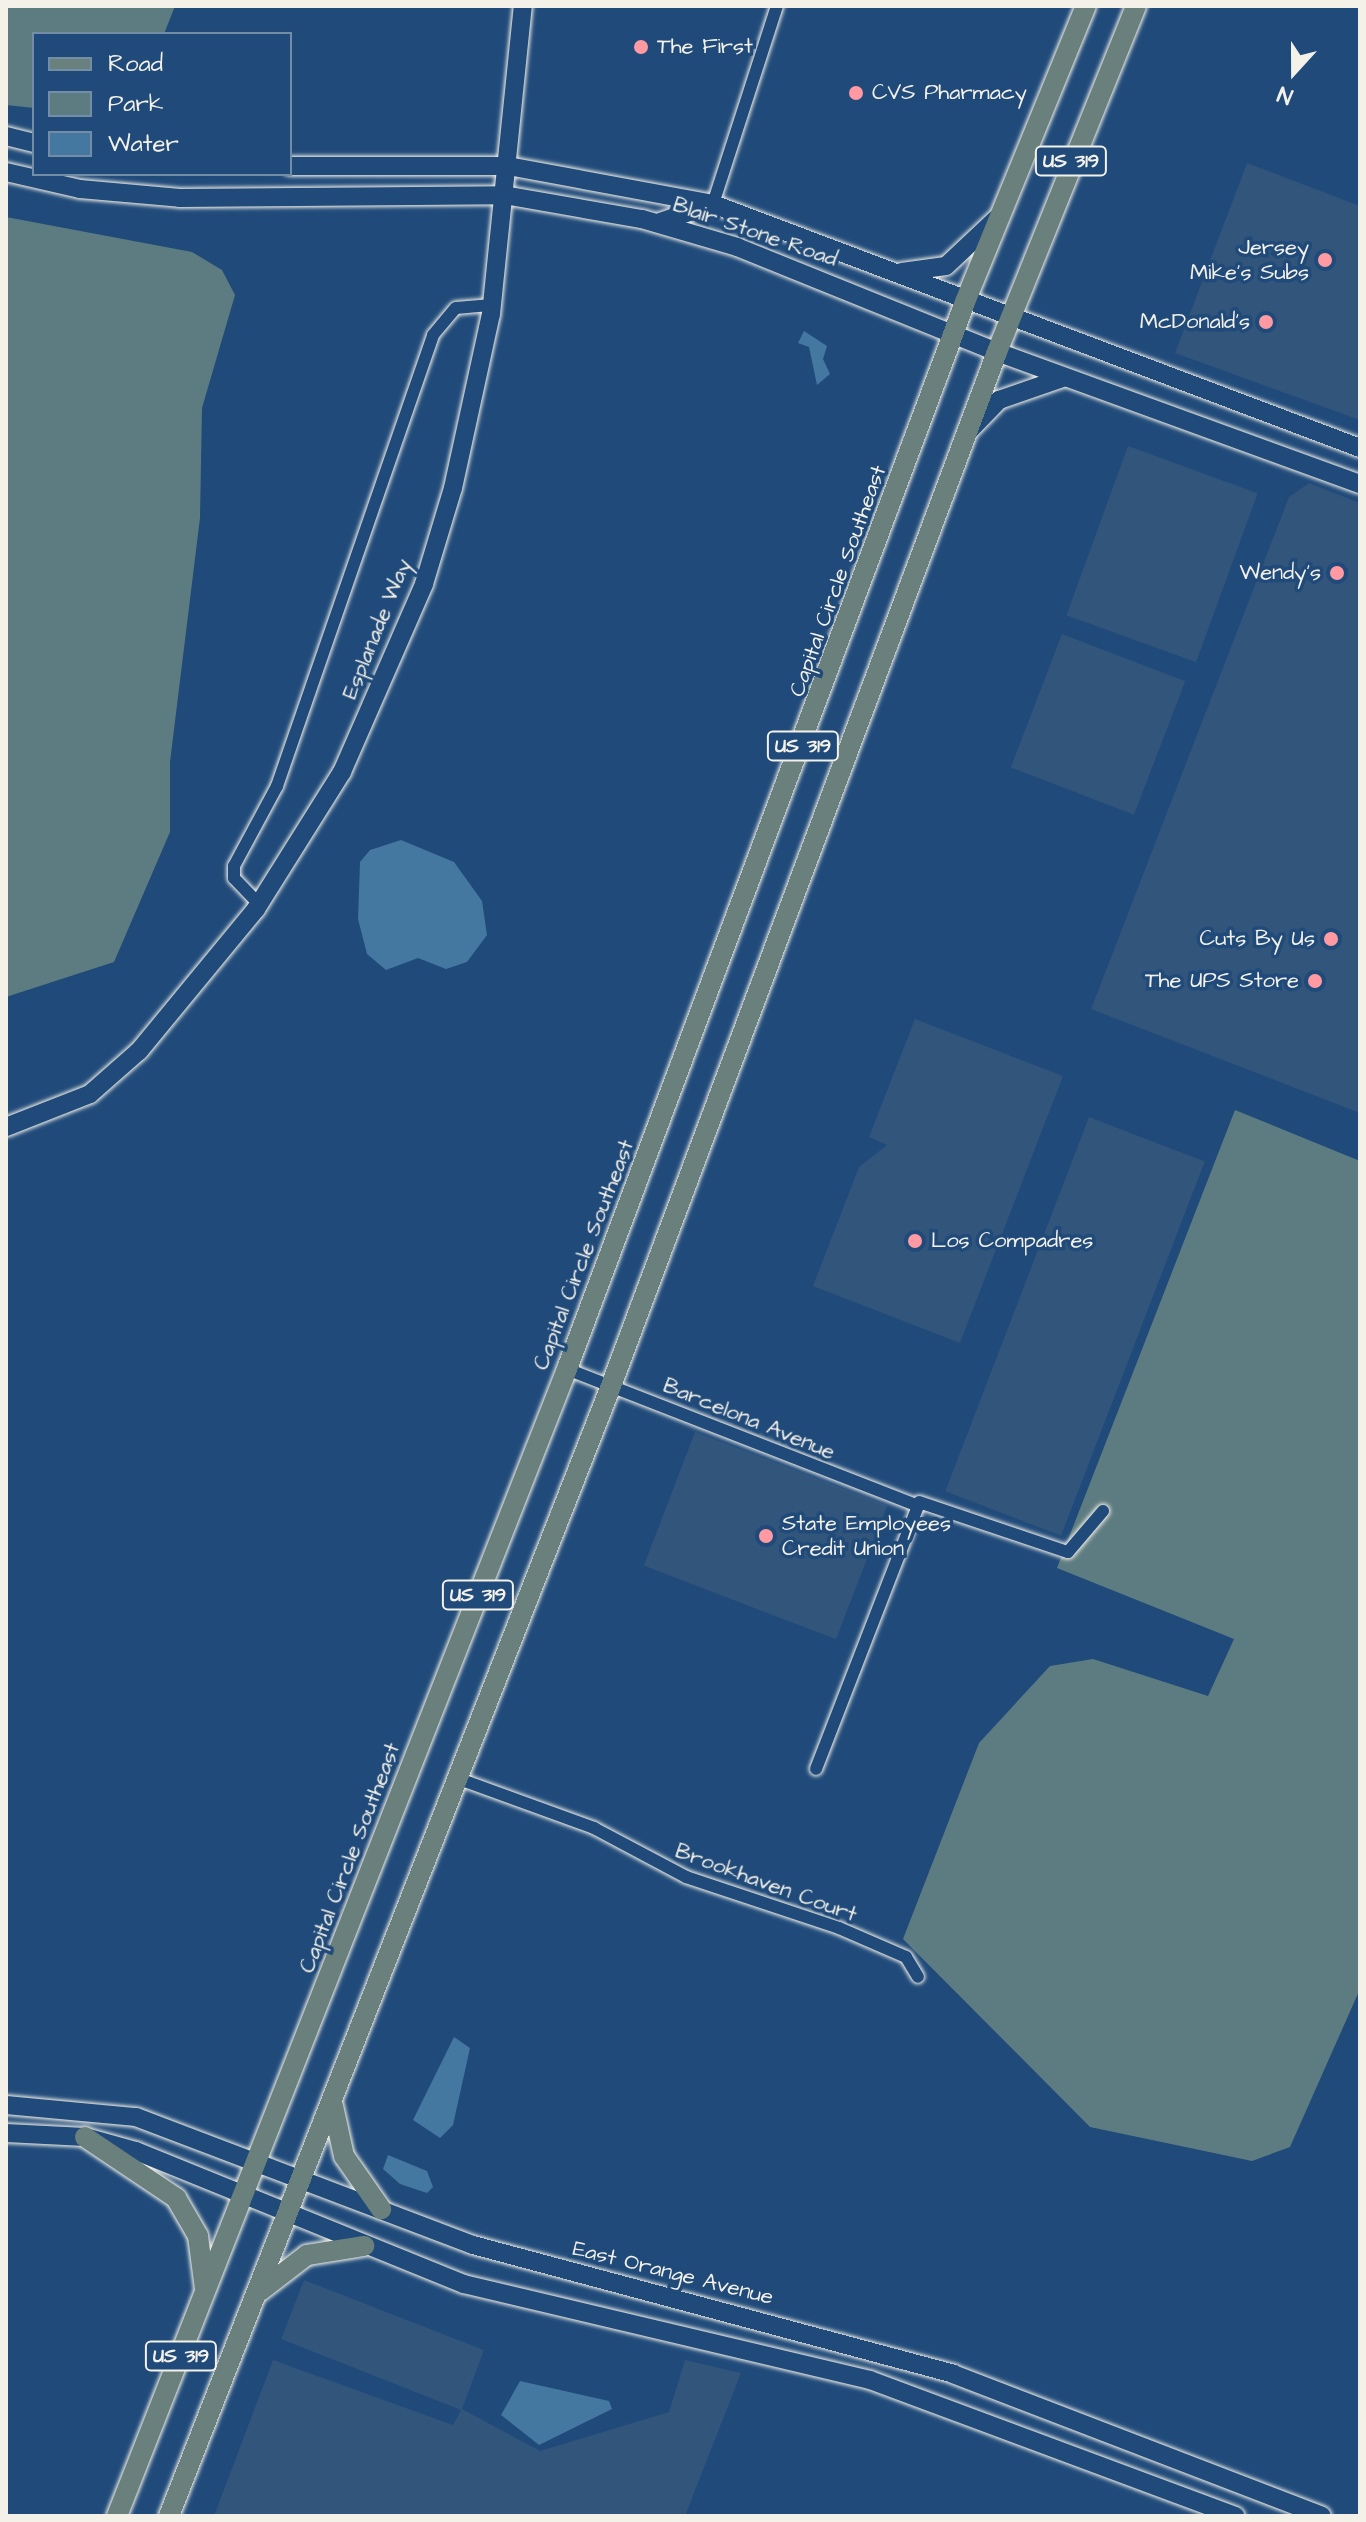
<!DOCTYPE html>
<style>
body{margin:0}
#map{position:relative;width:1366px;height:2522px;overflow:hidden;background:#1f4a7a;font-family:"Architects Daughter",sans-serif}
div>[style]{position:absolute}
.built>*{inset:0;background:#32557c;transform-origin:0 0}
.green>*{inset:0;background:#5d7c81}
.water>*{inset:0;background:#4478a1}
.roads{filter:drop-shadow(0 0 2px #f4f1e8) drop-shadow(0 0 2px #f4f1e8)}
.street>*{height:12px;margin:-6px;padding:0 6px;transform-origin:6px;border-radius:6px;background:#1f4a7a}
.secondary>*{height:18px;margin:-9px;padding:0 9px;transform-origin:9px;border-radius:9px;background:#1f4a7a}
.primary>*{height:20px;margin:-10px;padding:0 10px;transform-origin:10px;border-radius:10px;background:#6a807c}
.dots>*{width:22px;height:22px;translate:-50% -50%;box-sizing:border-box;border:4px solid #1f4a7a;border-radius:50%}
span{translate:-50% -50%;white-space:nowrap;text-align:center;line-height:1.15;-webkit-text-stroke:7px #1f4a7a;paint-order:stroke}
.shield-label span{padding:2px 6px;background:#1f4a7a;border:2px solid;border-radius:6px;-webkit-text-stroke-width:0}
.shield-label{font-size:20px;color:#f4f1e8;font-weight:700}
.poi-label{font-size:22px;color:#f4f1e8}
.left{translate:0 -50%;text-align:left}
.right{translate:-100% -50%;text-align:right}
.street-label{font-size:22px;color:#f4f1e8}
.frame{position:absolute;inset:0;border:8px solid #f4f1e8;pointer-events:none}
.legend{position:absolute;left:32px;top:32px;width:260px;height:144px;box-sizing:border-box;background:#1f4a7a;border:2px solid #748da6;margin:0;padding:10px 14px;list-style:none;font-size:24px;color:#f4f1e8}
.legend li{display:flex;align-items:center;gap:16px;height:40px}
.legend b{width:40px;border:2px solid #748da6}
.north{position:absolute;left:1254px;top:32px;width:80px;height:80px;-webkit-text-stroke:6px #1f4a7a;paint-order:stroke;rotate:201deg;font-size:22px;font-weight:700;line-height:32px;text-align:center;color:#f4f1e8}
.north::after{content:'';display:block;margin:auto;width:28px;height:36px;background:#f4f1e8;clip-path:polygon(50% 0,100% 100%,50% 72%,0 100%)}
</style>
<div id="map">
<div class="built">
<div style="clip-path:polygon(1247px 163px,1360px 206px,1360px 420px,1175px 353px)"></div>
<div style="left:1128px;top:446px;width:138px;height:180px;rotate:20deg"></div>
<div style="clip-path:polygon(1309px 483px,1360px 503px,1360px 1113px,1091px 1009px,1289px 497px)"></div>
<div style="left:1062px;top:634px;width:132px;height:143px;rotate:21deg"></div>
<div style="clip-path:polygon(915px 1019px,1063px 1076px,960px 1343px,813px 1286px,859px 1167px,887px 1145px,869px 1137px)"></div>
<div style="left:1089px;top:1117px;width:124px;height:401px;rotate:21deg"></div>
<div style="left:695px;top:1432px;width:206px;height:143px;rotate:21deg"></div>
<div style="clip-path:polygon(304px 2280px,484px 2350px,462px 2409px,540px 2451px,669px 2412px,685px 2360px,741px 2373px,685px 2516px,214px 2516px,273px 2360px,453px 2425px,461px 2410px,281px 2339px)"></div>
</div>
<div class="green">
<div style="clip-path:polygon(6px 6px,175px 6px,164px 34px,34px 34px,34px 108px,6px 105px)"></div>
<div style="clip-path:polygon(6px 217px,192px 252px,222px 270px,235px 295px,202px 408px,200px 518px,170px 762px,170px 832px,114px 962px,6px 997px)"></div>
<div style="clip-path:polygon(1235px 1110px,1360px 1161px,1360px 1989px,1290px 2147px,1252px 2161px,1090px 2127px,903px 1939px,979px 1743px,1050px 1666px,1093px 1659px,1208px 1696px,1234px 1639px,1057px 1568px)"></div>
</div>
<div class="water">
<div style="clip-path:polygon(804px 331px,827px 346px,823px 359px,830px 374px,817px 385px,809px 347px,798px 343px)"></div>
<div style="clip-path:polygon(401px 840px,454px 862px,482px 901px,487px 935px,467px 962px,446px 969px,418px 958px,386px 970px,367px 954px,358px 919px,360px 862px,370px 850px)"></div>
<div style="clip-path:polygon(454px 2037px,470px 2048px,453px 2125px,440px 2138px,413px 2120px)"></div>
<div style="clip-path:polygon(388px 2155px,427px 2171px,433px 2187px,427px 2193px,400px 2184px,383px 2169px)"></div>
<div style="clip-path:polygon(520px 2381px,609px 2401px,612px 2409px,539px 2445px,501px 2415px)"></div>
</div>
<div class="roads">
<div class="street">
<div style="left:713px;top:204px;width:208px;rotate:-72.1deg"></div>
<div style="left:259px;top:904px;width:36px;rotate:-134deg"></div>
<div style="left:234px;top:878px;width:12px;rotate:-90deg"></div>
<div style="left:234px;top:866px;width:91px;rotate:-61.7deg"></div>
<div style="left:277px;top:786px;width:477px;rotate:-70.9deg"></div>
<div style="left:433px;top:335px;width:35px;rotate:-50deg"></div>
<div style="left:456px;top:308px;width:36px;rotate:-5deg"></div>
<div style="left:567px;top:1369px;width:377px;rotate:21.3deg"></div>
<div style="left:918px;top:1506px;width:282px;rotate:111.2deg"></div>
<div style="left:919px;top:1502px;width:157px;rotate:18.6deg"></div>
<div style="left:1068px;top:1552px;width:54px;rotate:-49.5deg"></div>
<div style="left:459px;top:1779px;width:144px;rotate:19.9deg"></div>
<div style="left:594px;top:1828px;width:104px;rotate:28deg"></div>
<div style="left:686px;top:1877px;width:161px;rotate:18.4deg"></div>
<div style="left:839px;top:1928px;width:73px;rotate:23.4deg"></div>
<div style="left:906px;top:1957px;width:23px;rotate:59deg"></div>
</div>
<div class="secondary">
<div style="left:6px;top:136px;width:29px;rotate:14deg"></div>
<div style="left:290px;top:166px;width:218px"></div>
<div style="left:508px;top:166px;width:208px;rotate:10.5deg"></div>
<div style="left:713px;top:204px;width:691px;rotate:20.66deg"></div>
<div style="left:6px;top:172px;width:76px;rotate:12.9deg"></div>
<div style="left:80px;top:189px;width:100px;rotate:5.1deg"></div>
<div style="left:180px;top:198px;width:324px;rotate:-0.5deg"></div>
<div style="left:504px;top:195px;width:140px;rotate:9.9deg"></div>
<div style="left:642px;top:219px;width:99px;rotate:16.4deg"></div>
<div style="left:737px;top:247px;width:280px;rotate:22deg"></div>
<div style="left:997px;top:352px;width:386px;rotate:20deg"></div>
<div style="left:660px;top:222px;width:56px;rotate:-18.8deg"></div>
<div style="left:902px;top:272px;width:44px;rotate:-7.8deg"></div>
<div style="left:946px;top:266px;width:73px;rotate:-43.3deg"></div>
<div style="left:968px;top:432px;width:45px;rotate:-45.9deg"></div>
<div style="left:999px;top:400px;width:68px;rotate:-19deg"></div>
<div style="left:6px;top:1127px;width:90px;rotate:-21.4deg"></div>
<div style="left:90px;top:1094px;width:65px;rotate:-41.3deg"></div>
<div style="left:139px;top:1051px;width:184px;rotate:-50.5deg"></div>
<div style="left:256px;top:909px;width:162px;rotate:-57.9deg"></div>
<div style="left:342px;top:772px;width:205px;rotate:-66.4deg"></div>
<div style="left:424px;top:584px;width:100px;rotate:-73.2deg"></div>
<div style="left:453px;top:488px;width:178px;rotate:-77.7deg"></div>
<div style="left:491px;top:314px;width:310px;rotate:-84.1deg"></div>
<div style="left:6px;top:2105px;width:131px;rotate:5.3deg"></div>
<div style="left:136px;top:2117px;width:360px;rotate:20.8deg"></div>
<div style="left:473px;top:2245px;width:497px;rotate:15deg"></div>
<div style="left:953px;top:2374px;width:395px;rotate:21deg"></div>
<div style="left:6px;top:2133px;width:79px;rotate:2.9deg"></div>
<div style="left:85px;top:2137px;width:53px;rotate:15.4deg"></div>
<div style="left:136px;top:2151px;width:354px;rotate:22.1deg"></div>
<div style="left:464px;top:2284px;width:417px;rotate:13.3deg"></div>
<div style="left:870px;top:2380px;width:390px;rotate:20.4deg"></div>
</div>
<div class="primary">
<div style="left:333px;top:2106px;width:51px;rotate:77.6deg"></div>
<div style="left:344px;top:2156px;width:65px;rotate:55.1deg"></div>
<div style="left:85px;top:2137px;width:110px;rotate:33.8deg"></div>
<div style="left:176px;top:2198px;width:44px;rotate:59.9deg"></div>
<div style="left:198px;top:2236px;width:53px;rotate:82.5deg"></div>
<div style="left:260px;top:2291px;width:59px;rotate:-37.5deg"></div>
<div style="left:307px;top:2255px;width:58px;rotate:-9deg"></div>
<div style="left:117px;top:2516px;width:1232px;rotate:-68.58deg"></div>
<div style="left:567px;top:1369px;width:1139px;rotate:-69.54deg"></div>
<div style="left:965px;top:302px;width:320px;rotate:-67.8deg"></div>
<div style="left:169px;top:2516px;width:1213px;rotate:-68.64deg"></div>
<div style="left:611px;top:1386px;width:1104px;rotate:-69.53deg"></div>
<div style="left:997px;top:352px;width:373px;rotate:-68.1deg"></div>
</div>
</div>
<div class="dots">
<div style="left:641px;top:47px;background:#ff9aa2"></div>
<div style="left:856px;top:93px;background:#ff9aa2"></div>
<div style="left:1325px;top:260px;background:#ff9aa2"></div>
<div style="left:1266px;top:322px;background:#ff9aa2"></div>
<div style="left:1337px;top:573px;background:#ff9aa2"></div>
<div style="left:1331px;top:939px;background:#ff9aa2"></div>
<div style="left:1315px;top:981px;background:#ff9aa2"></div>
<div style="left:915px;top:1241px;background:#ff9aa2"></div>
<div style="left:766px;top:1536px;background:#ff9aa2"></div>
</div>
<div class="shield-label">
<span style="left:1071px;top:161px">US 319</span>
<span style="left:803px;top:746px">US 319</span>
<span style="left:478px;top:1595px">US 319</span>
<span style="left:181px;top:2356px">US 319</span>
</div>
<div class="poi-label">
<span class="left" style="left:657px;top:47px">The First</span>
<span class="left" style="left:872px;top:93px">CVS Pharmacy</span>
<span class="right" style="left:1309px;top:260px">Jersey<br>Mike's Subs</span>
<span class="right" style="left:1250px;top:322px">McDonald's</span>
<span class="right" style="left:1321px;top:573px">Wendy's</span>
<span class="right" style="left:1315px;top:939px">Cuts By Us</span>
<span class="right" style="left:1299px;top:981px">The UPS Store</span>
<span class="left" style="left:931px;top:1241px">Los Compadres</span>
<span class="left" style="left:782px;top:1536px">State Employees<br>Credit Union</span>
</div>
<div class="street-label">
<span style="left:755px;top:232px;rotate:19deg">Blair Stone Road</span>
<span style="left:838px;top:581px;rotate:-70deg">Capital Circle Southeast</span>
<span style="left:377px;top:629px;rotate:-68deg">Esplanade Way</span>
<span style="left:584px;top:1255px;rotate:-69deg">Capital Circle Southeast</span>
<span style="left:749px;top:1419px;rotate:22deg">Barcelona Avenue</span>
<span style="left:350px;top:1858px;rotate:-69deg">Capital Circle Southeast</span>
<span style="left:766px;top:1883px;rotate:20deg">Brookhaven Court</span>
<span style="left:673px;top:2273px;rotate:14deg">East Orange Avenue</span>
</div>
<div class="frame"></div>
<ul class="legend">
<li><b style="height:10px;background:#6a807c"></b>Road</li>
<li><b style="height:22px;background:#5d7c81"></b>Park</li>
<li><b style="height:22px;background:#4478a1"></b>Water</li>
</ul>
<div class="north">N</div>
</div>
